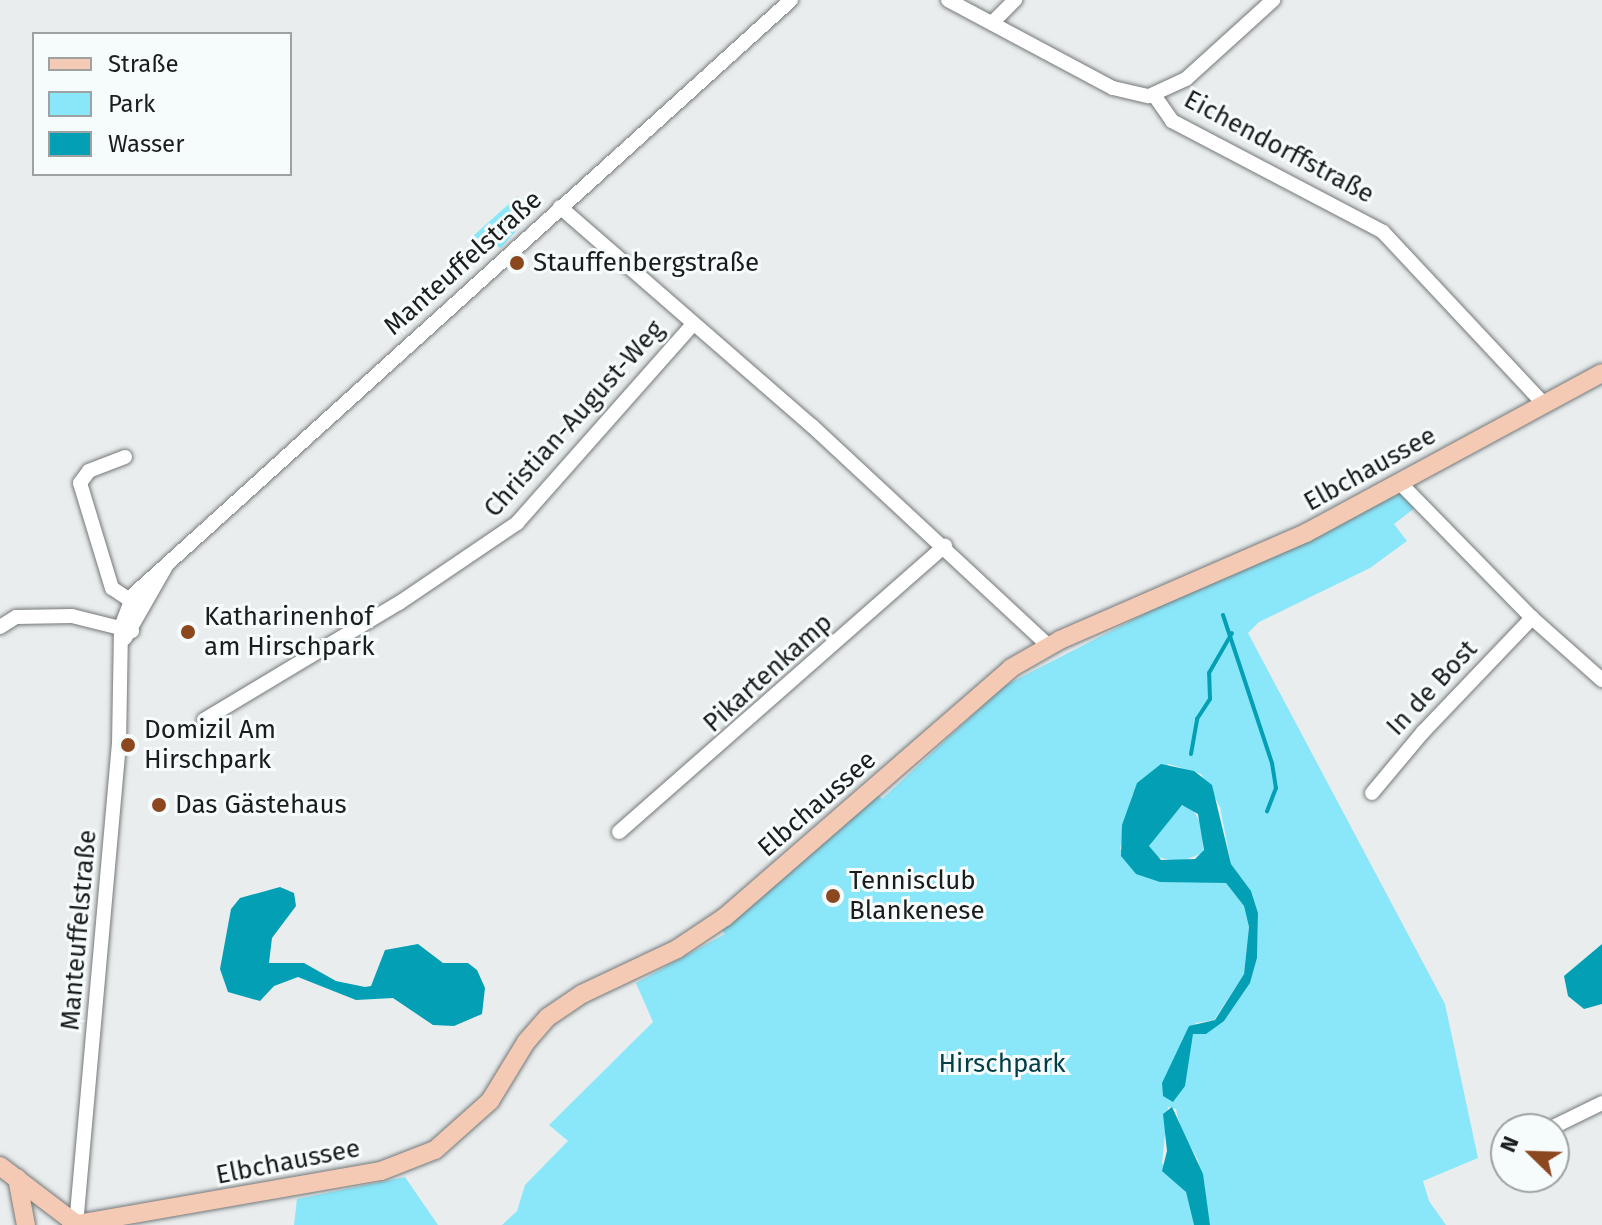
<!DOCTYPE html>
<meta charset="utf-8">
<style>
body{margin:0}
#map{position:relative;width:1602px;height:1225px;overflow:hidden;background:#e9edee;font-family:"Fira Sans",sans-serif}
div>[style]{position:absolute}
.green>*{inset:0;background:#8ae7fa}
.water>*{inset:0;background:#03a0b5}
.stream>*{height:4px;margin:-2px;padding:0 2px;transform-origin:2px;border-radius:2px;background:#03a0b5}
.roads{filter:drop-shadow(0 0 2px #747879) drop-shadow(0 0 2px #747879)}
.minor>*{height:14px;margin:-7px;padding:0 7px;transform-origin:7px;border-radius:7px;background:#fff}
.major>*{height:18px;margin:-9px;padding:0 9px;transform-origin:9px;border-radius:9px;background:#f5cab4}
.dots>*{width:22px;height:22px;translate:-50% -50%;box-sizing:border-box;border:4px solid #f6fbfc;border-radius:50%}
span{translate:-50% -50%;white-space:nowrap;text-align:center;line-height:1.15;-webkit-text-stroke:6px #f6fbfc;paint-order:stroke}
.street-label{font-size:26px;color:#1b1d1d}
.poi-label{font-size:26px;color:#1b1d1d}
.left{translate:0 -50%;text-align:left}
.park-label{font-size:26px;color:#023e47}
.legend{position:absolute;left:32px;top:32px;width:260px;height:144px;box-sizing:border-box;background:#f6fbfc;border:2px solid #9ea2a3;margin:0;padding:10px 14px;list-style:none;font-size:24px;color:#1b1d1d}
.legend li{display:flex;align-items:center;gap:16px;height:40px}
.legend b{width:40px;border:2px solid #9ea2a3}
.north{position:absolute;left:1490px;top:1113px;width:80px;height:80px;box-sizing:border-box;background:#f6fbfc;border:2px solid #9ea2a3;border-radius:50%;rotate:293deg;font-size:22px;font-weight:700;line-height:32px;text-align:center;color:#1b1d1d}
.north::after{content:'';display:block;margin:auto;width:28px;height:36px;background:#8d471f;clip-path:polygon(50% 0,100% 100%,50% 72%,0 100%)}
</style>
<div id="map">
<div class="green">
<div style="clip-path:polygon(518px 196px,523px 223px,501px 248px,473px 236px)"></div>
<div style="clip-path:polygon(evenodd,1400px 483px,1420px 504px,1394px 524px,1407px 541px,1370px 568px,1259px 622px,1248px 633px,1445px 1004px,1478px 1158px,1423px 1181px,1429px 1201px,1446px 1225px,1210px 1225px,1198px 1160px,1181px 1130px,1176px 1109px,1168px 1107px,1162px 1163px,1186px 1192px,1194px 1225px,502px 1225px,517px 1211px,525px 1185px,568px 1141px,549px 1125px,653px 1022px,636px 983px,725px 934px,716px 923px,873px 790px,882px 799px,1004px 686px,1400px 483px,1169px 764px,1201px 774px,1220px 807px,1231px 864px,1251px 891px,1258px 913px,1257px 958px,1250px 983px,1224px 1021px,1193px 1033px,1170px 1069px,1196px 1023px,1214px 1020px,1244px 974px,1249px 927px,1244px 906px,1226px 883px,1182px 881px,1120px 849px,1132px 795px,1169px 764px)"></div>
<div style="clip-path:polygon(1190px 805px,1202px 825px,1203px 853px,1179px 862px,1153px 856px,1149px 847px,1164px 821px,1179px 806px)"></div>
<div style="clip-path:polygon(405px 1177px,438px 1225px,294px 1225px,297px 1199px)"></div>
</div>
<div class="water">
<div style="clip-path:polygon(evenodd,1161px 764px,1194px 771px,1212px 785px,1231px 864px,1251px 891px,1258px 913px,1257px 958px,1250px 983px,1224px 1021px,1206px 1034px,1193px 1034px,1185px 1086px,1173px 1102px,1163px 1096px,1162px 1083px,1189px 1026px,1215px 1020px,1244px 974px,1249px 927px,1244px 906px,1226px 883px,1160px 882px,1136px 874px,1121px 856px,1122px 825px,1137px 783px,1161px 764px,1182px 805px,1198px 814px,1204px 850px,1195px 859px,1161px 860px,1149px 846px,1182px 805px)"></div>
<div style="clip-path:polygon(280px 887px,294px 893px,296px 906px,272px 938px,269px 963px,304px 963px,336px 981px,365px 987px,371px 986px,385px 950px,418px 944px,443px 963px,468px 963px,477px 970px,485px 988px,482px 1014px,454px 1026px,433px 1025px,393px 998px,356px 1000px,298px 977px,274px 986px,260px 1001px,228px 992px,220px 969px,231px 909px,240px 898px)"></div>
<div style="clip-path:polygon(1602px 944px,1602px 1004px,1584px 1009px,1568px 996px,1564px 976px)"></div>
<div style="clip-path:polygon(1172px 1107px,1203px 1174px,1210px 1225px,1194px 1225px,1186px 1192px,1162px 1171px,1167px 1151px,1163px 1114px)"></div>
</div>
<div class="stream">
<div style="left:1223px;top:615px;width:156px;rotate:71.7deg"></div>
<div style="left:1272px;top:763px;width:25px;rotate:81deg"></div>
<div style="left:1276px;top:788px;width:25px;rotate:111deg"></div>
<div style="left:1191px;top:754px;width:36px;rotate:-80deg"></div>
<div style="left:1197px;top:719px;width:24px;rotate:-57deg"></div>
<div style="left:1210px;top:699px;width:26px;rotate:-92deg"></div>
<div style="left:1209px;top:673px;width:46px;rotate:-60.1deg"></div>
</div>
<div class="roads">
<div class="minor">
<div style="left:948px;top:0;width:187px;rotate:28.1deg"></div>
<div style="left:1113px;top:88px;width:37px;rotate:13deg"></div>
<div style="left:1149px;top:96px;width:41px;rotate:-24.7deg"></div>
<div style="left:1186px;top:79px;width:118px;rotate:-42.2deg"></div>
<div style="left:992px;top:23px;width:33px;rotate:-45deg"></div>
<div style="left:1154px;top:95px;width:32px;rotate:55deg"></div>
<div style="left:1172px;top:121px;width:238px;rotate:27.7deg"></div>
<div style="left:1383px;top:232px;width:236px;rotate:46.9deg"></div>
<div style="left:560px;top:207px;width:334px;rotate:41deg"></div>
<div style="left:812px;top:426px;width:323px;rotate:42.9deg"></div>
<div style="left:125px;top:457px;width:39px;rotate:159deg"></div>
<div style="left:89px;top:471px;width:15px;rotate:127deg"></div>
<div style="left:80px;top:483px;width:110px;rotate:73.1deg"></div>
<div style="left:112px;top:588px;width:36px;rotate:34deg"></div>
<div style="left:1400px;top:483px;width:189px;rotate:45.6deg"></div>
<div style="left:1532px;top:618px;width:94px;rotate:41.5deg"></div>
<div style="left:0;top:627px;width:19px;rotate:-32deg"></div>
<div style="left:16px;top:617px;width:56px;rotate:-1deg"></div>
<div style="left:72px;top:616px;width:62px;rotate:14deg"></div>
<div style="left:125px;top:638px;width:86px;rotate:-60.2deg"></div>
<div style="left:204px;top:720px;width:227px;rotate:-31deg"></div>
<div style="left:399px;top:603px;width:143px;rotate:-34.1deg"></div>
<div style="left:517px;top:523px;width:266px;rotate:-48.5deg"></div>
<div style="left:1372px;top:793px;width:80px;rotate:-50.1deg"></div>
<div style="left:1423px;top:732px;width:158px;rotate:-46.3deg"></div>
<div style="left:619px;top:832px;width:434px;rotate:-41.3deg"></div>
<div style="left:1549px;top:1129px;width:59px;rotate:-26.1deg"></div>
<div style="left:76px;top:1225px;width:483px;rotate:-84.9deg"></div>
<div style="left:119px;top:744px;width:117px;rotate:-89deg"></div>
<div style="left:121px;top:627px;width:34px;rotate:-69deg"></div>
<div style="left:133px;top:595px;width:887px;rotate:-42.12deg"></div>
</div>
<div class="major">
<div style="left:0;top:1166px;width:94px;rotate:37.2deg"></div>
<div style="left:17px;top:1178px;width:48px;rotate:79.2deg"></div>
<div style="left:71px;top:1225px;width:315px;rotate:-9.9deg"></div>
<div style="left:381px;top:1171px;width:58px;rotate:-21.3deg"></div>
<div style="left:435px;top:1150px;width:74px;rotate:-41.7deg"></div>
<div style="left:490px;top:1101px;width:69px;rotate:-58.6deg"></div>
<div style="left:526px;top:1042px;width:33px;rotate:-49deg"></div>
<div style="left:548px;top:1017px;width:41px;rotate:-34.1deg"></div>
<div style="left:582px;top:994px;width:105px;rotate:-25.3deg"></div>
<div style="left:677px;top:949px;width:58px;rotate:-33.7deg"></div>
<div style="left:725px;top:917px;width:379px;rotate:-41deg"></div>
<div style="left:1011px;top:668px;width:56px;rotate:-29.7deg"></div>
<div style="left:1060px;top:640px;width:268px;rotate:-23.5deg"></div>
<div style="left:1306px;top:533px;width:336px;rotate:-28.4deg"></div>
</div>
</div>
<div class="dots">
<div style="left:517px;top:263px;background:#8d471f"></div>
<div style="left:188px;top:632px;background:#8d471f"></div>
<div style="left:128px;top:745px;background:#8d471f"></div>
<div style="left:159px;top:805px;background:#8d471f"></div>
<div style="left:833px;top:896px;background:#8d471f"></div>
</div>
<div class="street-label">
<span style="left:1279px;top:147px;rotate:28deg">Eichendorffstraße</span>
<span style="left:463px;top:263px;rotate:-42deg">Manteuffelstraße</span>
<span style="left:574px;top:419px;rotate:-48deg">Christian-August-Weg</span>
<span style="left:1370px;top:469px;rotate:-29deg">Elbchaussee</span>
<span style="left:768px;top:673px;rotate:-42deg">Pikartenkamp</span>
<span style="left:1432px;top:688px;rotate:-47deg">In de Bost</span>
<span style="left:817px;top:804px;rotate:-41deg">Elbchaussee</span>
<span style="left:79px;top:930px;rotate:-85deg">Manteuffelstraße</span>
<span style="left:288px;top:1162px;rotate:-11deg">Elbchaussee</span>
</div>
<div class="poi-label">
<span class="left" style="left:533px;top:263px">Stauffenbergstraße</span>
<span class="left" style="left:204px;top:632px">Katharinenhof<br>am Hirschpark</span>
<span class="left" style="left:144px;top:745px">Domizil Am<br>Hirschpark</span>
<span class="left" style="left:175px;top:805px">Das Gästehaus</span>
<span class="left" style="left:849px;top:896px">Tennisclub<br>Blankenese</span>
</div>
<div class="park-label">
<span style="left:1002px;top:1064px">Hirschpark</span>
</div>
<ul class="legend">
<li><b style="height:10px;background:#f5cab4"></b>Straße</li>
<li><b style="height:22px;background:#8ae7fa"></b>Park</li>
<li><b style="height:22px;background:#03a0b5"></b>Wasser</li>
</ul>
<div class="north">N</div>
</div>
